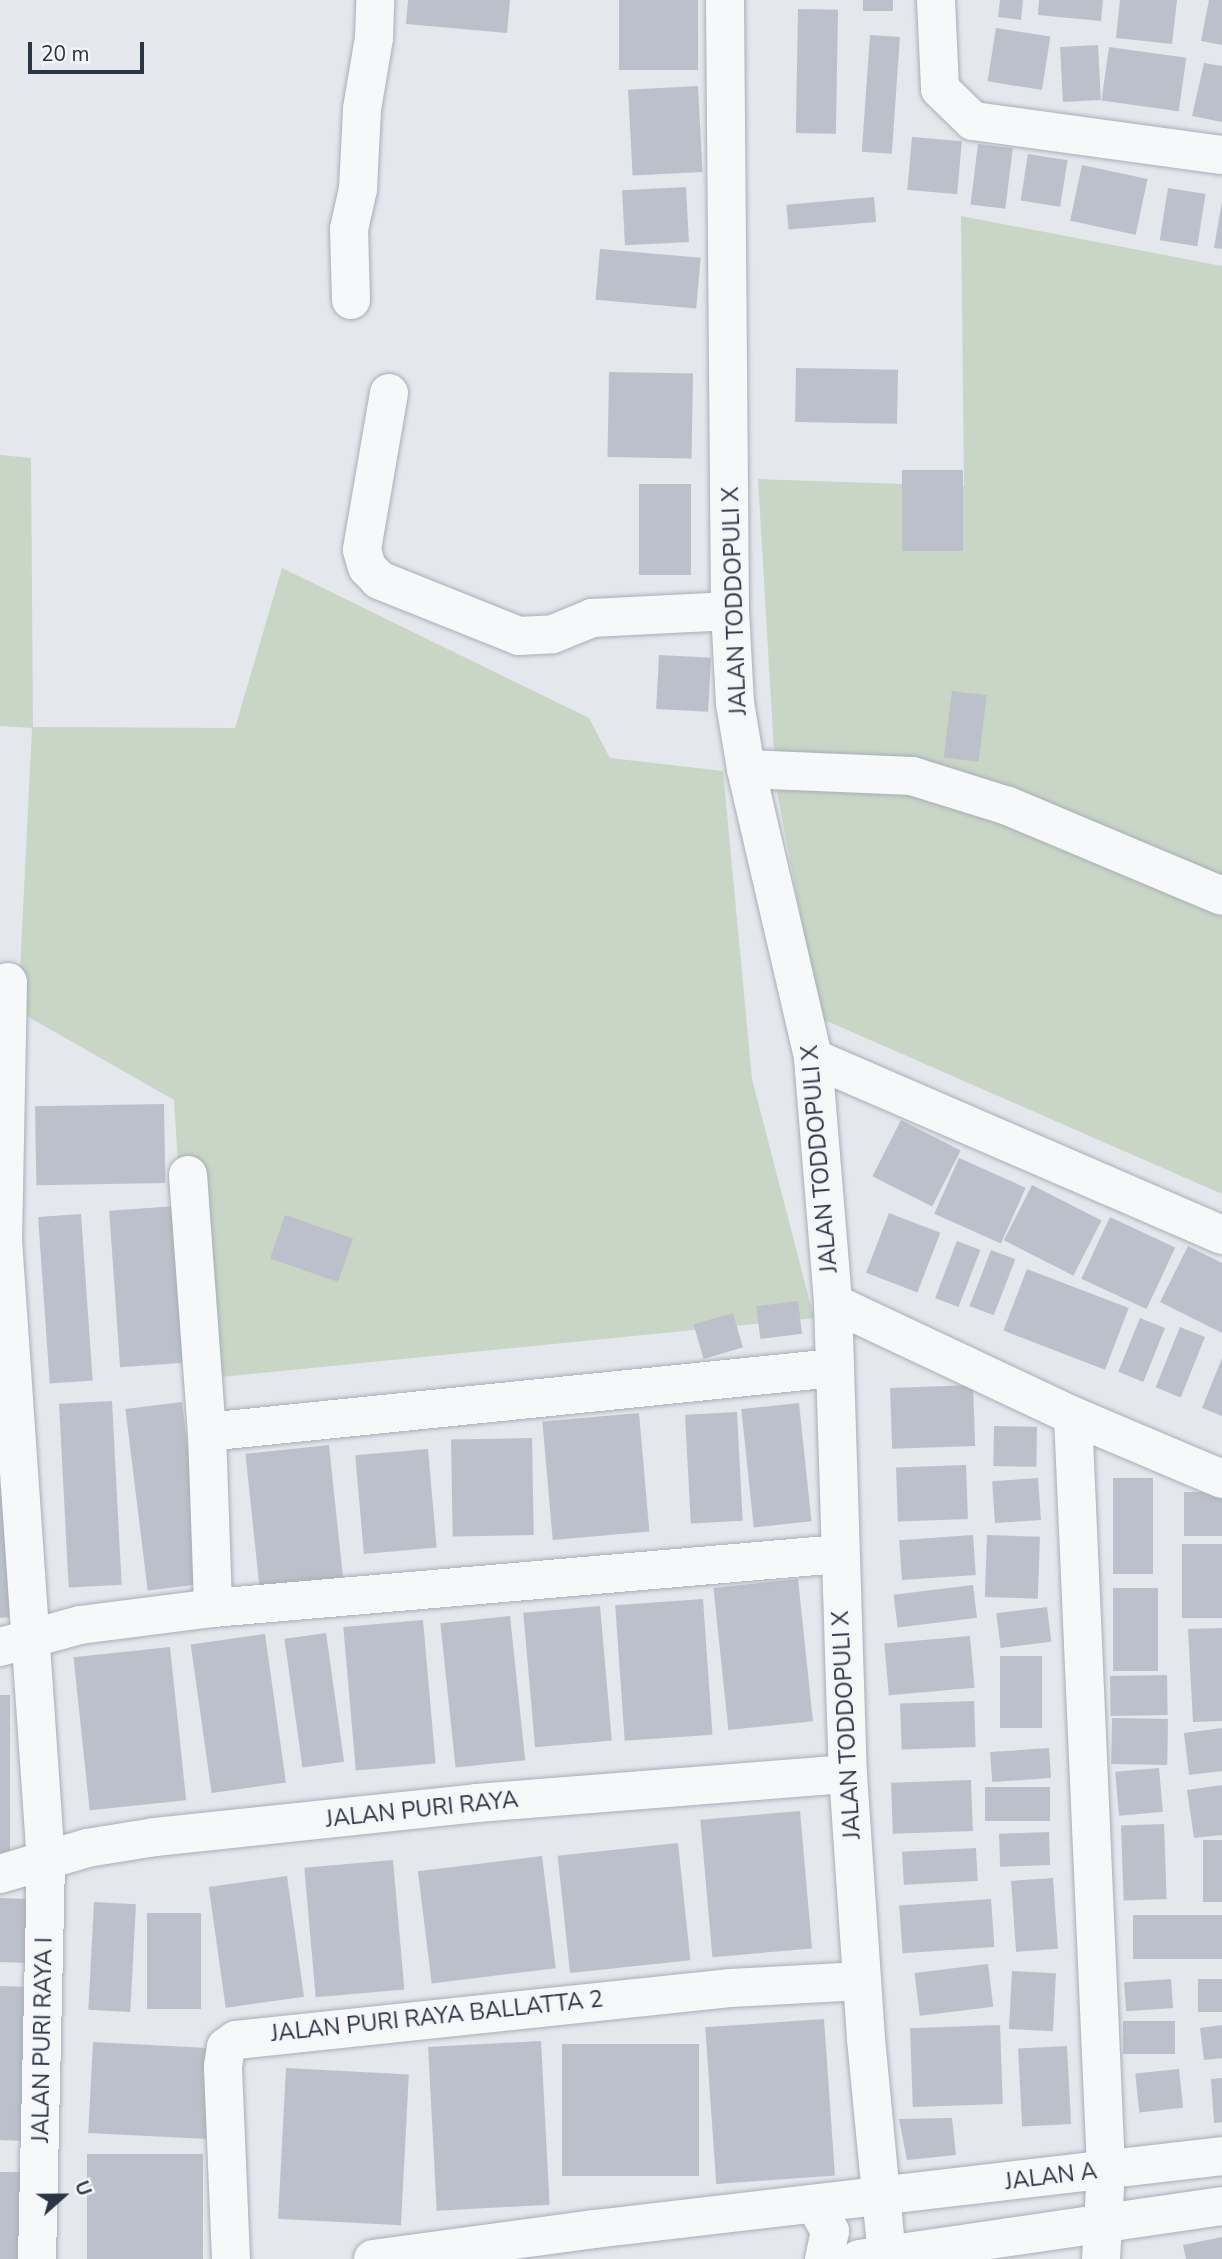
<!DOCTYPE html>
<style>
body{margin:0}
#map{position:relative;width:1222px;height:2259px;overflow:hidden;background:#e4e7ec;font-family:"Nunito Sans",sans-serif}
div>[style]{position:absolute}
.green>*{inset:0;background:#c9d6c5}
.building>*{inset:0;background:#bbc0ca;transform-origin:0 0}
.roads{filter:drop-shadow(0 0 2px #a9aeb7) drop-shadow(0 0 2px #a9aeb7)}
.minor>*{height:38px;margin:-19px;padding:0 19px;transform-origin:19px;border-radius:19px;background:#f7f8fa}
span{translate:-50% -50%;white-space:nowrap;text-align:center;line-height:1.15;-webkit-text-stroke:5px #f4f6f9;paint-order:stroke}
.street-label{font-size:23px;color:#2b3445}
.north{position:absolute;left:28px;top:2161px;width:70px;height:70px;-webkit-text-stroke:5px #f4f6f9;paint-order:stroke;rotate:69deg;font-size:19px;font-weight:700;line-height:28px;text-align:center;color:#2b3445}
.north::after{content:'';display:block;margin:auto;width:24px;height:32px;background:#2b3445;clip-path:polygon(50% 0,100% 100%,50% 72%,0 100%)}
.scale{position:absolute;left:28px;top:42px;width:116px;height:32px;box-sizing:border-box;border:4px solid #2b3445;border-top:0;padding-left:9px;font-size:21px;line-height:24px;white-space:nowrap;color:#2b3445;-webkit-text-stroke:5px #f4f6f9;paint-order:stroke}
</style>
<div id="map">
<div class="green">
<div style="clip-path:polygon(961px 216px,1222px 266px,1222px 1194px,820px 1018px,776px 786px,758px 479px,964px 486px)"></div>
<div style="clip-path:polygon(0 455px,31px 458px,33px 727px,235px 728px,282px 568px,589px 718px,610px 758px,723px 771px,752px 1079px,814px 1318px,192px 1380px,174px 1100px,18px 1011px,32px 728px,0 726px)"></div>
</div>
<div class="building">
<div style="clip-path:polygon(408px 0,510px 0,507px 33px,406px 24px)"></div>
<div style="left:619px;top:0;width:79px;height:70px"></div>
<div style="left:863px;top:0;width:30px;height:11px"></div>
<div style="clip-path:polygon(1000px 0,1023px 0,1021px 20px,998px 17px)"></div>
<div style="clip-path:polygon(1039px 0,1103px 0,1101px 21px,1038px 15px)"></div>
<div style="clip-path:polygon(1120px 0,1177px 0,1172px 44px,1116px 38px)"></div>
<div style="clip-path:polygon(1209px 0,1222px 0,1222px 45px,1201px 41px)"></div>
<div style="left:798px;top:9px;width:40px;height:124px;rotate:1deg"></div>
<div style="left:996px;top:28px;width:55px;height:54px;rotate:9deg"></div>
<div style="left:870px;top:35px;width:30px;height:117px;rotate:4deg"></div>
<div style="left:1098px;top:45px;width:55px;height:38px;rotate:87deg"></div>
<div style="left:1109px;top:47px;width:78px;height:54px;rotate:8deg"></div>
<div style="clip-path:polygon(1204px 63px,1222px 66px,1222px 122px,1192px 116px)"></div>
<div style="left:698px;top:86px;width:86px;height:70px;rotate:87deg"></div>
<div style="left:912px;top:137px;width:50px;height:53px;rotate:5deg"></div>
<div style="left:978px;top:144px;width:35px;height:61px;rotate:7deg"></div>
<div style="left:1028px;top:154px;width:40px;height:47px;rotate:9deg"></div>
<div style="left:1082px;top:165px;width:67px;height:57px;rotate:12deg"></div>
<div style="left:686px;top:187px;width:55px;height:64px;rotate:87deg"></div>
<div style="left:1168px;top:188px;width:38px;height:53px;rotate:9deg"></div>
<div style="left:874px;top:197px;width:25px;height:88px;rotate:85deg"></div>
<div style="clip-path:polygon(1222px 201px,1222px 249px,1214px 248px)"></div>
<div style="left:600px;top:249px;width:101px;height:51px;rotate:5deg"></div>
<div style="left:796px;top:368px;width:102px;height:54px;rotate:1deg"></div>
<div style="left:609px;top:372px;width:84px;height:85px;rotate:1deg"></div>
<div style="left:902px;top:470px;width:61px;height:81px"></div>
<div style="left:639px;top:484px;width:52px;height:91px"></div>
<div style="left:659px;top:655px;width:52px;height:54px;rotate:3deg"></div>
<div style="left:952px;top:691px;width:35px;height:67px;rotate:7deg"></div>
<div style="left:164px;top:1104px;width:79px;height:129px;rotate:89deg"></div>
<div style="left:901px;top:1120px;width:67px;height:63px;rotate:27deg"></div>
<div style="left:959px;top:1158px;width:73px;height:61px;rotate:24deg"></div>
<div style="left:1032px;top:1185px;width:78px;height:62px;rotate:27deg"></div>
<div style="left:177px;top:1206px;width:157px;height:68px;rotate:86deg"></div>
<div style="left:889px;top:1213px;width:55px;height:64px;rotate:21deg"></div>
<div style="left:81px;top:1214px;width:167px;height:43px;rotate:86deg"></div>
<div style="left:285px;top:1215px;width:72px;height:46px;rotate:19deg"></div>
<div style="left:1110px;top:1217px;width:72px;height:68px;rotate:25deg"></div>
<div style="left:957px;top:1241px;width:25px;height:61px;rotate:21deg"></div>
<div style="clip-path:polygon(1188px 1246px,1222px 1263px,1222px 1333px,1160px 1302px)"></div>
<div style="left:991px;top:1250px;width:26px;height:60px;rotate:21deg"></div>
<div style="left:1027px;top:1269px;width:109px;height:66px;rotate:21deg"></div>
<div style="left:798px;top:1301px;width:33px;height:42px;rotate:83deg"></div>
<div style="left:733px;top:1313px;width:36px;height:41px;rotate:74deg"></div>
<div style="left:1140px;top:1318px;width:27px;height:58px;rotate:22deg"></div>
<div style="left:1180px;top:1327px;width:27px;height:65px;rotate:22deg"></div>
<div style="clip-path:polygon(1222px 1358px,1222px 1416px,1202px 1408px)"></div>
<div style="left:973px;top:1385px;width:61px;height:83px;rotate:88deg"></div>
<div style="left:112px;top:1401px;width:184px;height:53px;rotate:87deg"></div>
<div style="left:182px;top:1402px;width:183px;height:57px;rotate:83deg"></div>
<div style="left:799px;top:1403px;width:119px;height:58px;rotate:84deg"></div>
<div style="left:737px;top:1412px;width:109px;height:52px;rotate:87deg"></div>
<div style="left:639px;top:1413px;width:119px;height:97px;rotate:85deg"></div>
<div style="left:994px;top:1426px;width:43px;height:40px;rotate:1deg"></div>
<div style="left:532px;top:1438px;width:97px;height:81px;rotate:89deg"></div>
<div style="left:329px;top:1445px;width:134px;height:84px;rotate:84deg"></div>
<div style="left:428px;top:1449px;width:99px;height:73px;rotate:85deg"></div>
<div style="left:966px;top:1465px;width:54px;height:70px;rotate:88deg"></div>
<div style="left:1038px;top:1478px;width:42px;height:46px;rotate:86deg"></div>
<div style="left:1113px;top:1478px;width:40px;height:96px"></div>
<div style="clip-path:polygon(7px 1485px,19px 1616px,0 1618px,0 1486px)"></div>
<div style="left:1222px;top:1492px;width:44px;height:38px;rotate:90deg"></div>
<div style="left:973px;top:1535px;width:40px;height:74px;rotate:86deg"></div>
<div style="left:987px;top:1535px;width:53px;height:62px;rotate:2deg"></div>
<div style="left:1222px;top:1544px;width:74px;height:40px;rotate:90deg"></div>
<div style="left:798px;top:1579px;width:143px;height:85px;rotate:84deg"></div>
<div style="left:973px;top:1585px;width:33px;height:80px;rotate:83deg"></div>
<div style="left:1113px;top:1588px;width:45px;height:83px"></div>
<div style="left:703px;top:1599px;width:136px;height:88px;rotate:86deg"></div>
<div style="left:600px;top:1606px;width:135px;height:77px;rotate:85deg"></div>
<div style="left:1047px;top:1607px;width:35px;height:51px;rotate:83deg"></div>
<div style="left:510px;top:1616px;width:145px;height:70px;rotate:84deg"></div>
<div style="left:423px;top:1620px;width:144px;height:80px;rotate:85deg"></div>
<div style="clip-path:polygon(1222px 1628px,1222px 1721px,1193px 1722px,1188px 1629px)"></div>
<div style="left:326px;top:1633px;width:130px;height:42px;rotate:82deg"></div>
<div style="left:265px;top:1634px;width:150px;height:75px;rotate:82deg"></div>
<div style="left:970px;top:1636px;width:52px;height:86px;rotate:85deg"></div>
<div style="left:170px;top:1647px;width:154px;height:97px;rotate:84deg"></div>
<div style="left:1000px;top:1656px;width:42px;height:72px"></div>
<div style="left:1167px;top:1675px;width:40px;height:57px;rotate:89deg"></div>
<div style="left:0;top:1695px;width:10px;height:161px"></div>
<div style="left:974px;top:1701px;width:46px;height:74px;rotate:88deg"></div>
<div style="left:1112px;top:1718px;width:56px;height:46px;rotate:1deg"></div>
<div style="clip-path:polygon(1222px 1728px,1222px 1771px,1189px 1775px,1184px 1733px)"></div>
<div style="left:1049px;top:1748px;width:30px;height:59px;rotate:86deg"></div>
<div style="left:1159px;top:1768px;width:44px;height:44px;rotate:85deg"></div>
<div style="left:971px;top:1780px;width:51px;height:80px;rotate:88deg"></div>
<div style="clip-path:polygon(1222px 1785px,1222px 1835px,1194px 1838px,1187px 1790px)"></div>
<div style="left:985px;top:1787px;width:65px;height:34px"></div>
<div style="left:800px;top:1811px;width:138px;height:100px;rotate:85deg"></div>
<div style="left:1164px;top:1824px;width:75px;height:43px;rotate:88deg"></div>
<div style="left:1049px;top:1832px;width:33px;height:50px;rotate:88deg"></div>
<div style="left:1203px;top:1840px;width:19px;height:62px"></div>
<div style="left:678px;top:1843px;width:118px;height:121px;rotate:84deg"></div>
<div style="left:976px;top:1848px;width:33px;height:74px;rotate:87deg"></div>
<div style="left:542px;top:1856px;width:113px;height:125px;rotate:83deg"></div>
<div style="left:393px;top:1860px;width:130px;height:89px;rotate:85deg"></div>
<div style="left:287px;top:1876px;width:122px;height:79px;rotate:82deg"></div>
<div style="left:1053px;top:1878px;width:71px;height:42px;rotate:86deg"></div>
<div style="left:0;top:1898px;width:31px;height:64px;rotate:2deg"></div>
<div style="left:991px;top:1899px;width:48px;height:92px;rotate:86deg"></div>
<div style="left:94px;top:1902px;width:42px;height:108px;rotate:3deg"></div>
<div style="left:147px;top:1913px;width:54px;height:96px"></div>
<div style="left:1222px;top:1915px;width:44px;height:89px;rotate:90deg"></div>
<div style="left:988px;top:1964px;width:43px;height:74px;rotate:83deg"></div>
<div style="left:1012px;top:1971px;width:44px;height:58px;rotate:3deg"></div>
<div style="left:1171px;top:1979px;width:29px;height:47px;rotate:86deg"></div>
<div style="left:1222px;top:1979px;width:33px;height:24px;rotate:90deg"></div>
<div style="clip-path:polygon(0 1986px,28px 1987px,23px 2141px,0 2140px)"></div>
<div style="left:824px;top:2019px;width:157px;height:119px;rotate:86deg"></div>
<div style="left:1123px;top:2021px;width:52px;height:33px"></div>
<div style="left:1000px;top:2025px;width:79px;height:90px;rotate:88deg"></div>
<div style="clip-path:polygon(1222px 2025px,1222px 2058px,1204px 2060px,1200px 2028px)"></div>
<div style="left:541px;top:2041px;width:164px;height:113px;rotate:87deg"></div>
<div style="left:93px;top:2042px;width:124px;height:91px;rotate:3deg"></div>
<div style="left:699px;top:2044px;width:132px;height:137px;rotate:90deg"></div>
<div style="left:1067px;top:2046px;width:78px;height:49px;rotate:87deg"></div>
<div style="left:286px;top:2068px;width:123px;height:151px;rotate:3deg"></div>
<div style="left:1179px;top:2069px;width:39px;height:44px;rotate:84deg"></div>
<div style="clip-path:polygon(1222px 2078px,1222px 2122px,1214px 2123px,1211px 2079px)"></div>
<div style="clip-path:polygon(952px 2118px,956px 2155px,907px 2160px,899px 2119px)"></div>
<div style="left:87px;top:2154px;width:116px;height:105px"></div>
<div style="left:0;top:2172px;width:22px;height:87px"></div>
<div style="clip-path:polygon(1222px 2237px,1222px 2259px,1186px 2259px,1183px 2245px)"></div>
</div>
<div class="roads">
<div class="minor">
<div style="left:725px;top:0;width:611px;rotate:89.53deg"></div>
<div style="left:730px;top:611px;width:92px;rotate:86.9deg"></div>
<div style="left:735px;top:703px;width:67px;rotate:80.5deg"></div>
<div style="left:746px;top:769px;width:297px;rotate:76.9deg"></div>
<div style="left:813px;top:1058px;width:246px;rotate:85.3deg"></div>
<div style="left:833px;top:1303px;width:471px;rotate:88.2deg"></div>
<div style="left:848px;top:1774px;width:266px;rotate:86.1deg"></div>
<div style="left:866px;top:2039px;width:221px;rotate:84.5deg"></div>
<div style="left:936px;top:0;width:89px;rotate:87.4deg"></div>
<div style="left:940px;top:89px;width:46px;rotate:44.1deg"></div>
<div style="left:973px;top:121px;width:251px;rotate:7.8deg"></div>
<div style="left:351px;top:300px;width:71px;rotate:-91.6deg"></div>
<div style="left:349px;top:229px;width:41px;rotate:-77.3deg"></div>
<div style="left:358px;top:189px;width:80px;rotate:-87.1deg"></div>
<div style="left:362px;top:109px;width:72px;rotate:-80.4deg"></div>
<div style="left:374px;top:38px;width:38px;rotate:-88deg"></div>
<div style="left:389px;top:393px;width:159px;rotate:99.8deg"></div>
<div style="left:362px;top:550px;width:18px;rotate:74deg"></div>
<div style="left:367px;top:567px;width:18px;rotate:47deg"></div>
<div style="left:379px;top:580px;width:151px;rotate:21.8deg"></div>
<div style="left:519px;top:636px;width:34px;rotate:-3deg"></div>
<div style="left:553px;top:634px;width:42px;rotate:-22.3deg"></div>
<div style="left:592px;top:618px;width:138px;rotate:-2.9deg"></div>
<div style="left:746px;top:769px;width:166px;rotate:2.4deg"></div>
<div style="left:912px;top:776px;width:101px;rotate:17.4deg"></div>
<div style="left:1008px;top:806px;width:232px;rotate:22.8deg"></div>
<div style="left:8px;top:982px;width:258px;rotate:91.1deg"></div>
<div style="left:3px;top:1240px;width:624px;rotate:86.05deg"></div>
<div style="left:46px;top:1863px;width:396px;rotate:91.3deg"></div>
<div style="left:813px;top:1058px;width:446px;rotate:23.4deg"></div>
<div style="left:188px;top:1175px;width:258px;rotate:85.8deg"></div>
<div style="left:207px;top:1432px;width:176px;rotate:88deg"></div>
<div style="left:833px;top:1303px;width:265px;rotate:25.2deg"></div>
<div style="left:1073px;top:1416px;width:162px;rotate:22.9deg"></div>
<div style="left:1073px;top:1416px;width:755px;rotate:87.49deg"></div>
<div style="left:1106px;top:2170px;width:89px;rotate:93.2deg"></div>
<div style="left:207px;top:1432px;width:630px;rotate:-5.83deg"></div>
<div style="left:0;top:1647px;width:83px;rotate:-15.4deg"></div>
<div style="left:80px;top:1625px;width:134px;rotate:-7.3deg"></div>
<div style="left:213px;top:1608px;width:628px;rotate:-4.93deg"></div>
<div style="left:0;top:1874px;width:91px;rotate:-16.6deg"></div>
<div style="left:87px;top:1848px;width:69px;rotate:-9.2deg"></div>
<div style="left:155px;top:1837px;width:324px;rotate:-6deg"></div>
<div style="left:477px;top:1803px;width:372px;rotate:-4.5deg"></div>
<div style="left:816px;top:2206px;width:29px;rotate:61deg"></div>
<div style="left:830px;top:2231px;width:29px;rotate:102deg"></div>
<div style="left:231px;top:2259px;width:193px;rotate:-92.4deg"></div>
<div style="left:223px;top:2066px;width:19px;rotate:-81deg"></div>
<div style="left:226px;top:2047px;width:12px;rotate:-35deg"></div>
<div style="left:236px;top:2040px;width:498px;rotate:-6deg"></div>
<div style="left:731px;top:1988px;width:131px;rotate:-3.1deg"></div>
<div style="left:373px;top:2259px;width:224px;rotate:-7.7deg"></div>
<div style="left:595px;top:2229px;width:631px;rotate:-6.64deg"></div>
<div style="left:859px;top:2259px;width:367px;rotate:-8.3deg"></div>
</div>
</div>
<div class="street-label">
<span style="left:735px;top:601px;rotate:-92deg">JALAN TODDOPULI X</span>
<span style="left:820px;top:1159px;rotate:-95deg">JALAN TODDOPULI X</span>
<span style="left:847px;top:1725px;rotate:-93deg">JALAN TODDOPULI X</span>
<span style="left:422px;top:1810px;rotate:-6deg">JALAN PURI RAYA</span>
<span style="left:437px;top:2017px;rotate:-6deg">JALAN PURI RAYA BALLATTA 2</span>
<span style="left:43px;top:2040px;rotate:-89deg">JALAN PURI RAYA I</span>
<span style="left:1051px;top:2177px;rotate:-7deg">JALAN A</span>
</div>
<div class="north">U</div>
<div class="scale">20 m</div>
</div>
